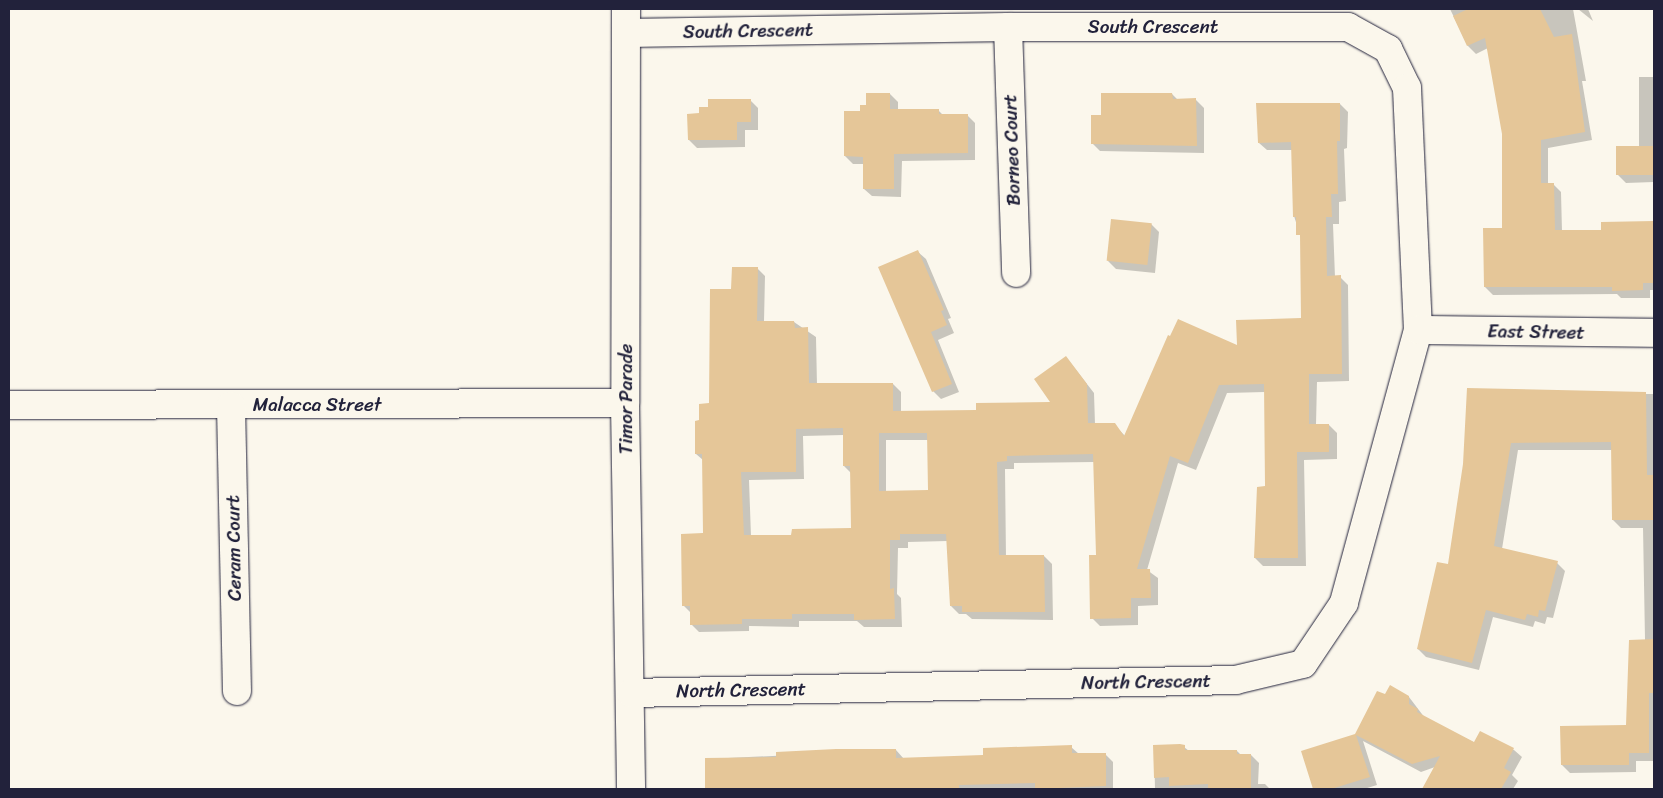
<!DOCTYPE html>
<style>
body{margin:0}
#map{position:relative;width:1663px;height:798px;overflow:hidden;background:#fbf7ec;font-family:Sriracha,sans-serif}
div>[style]{position:absolute}
.shadow>*{inset:0;background:#0003}
.building>*{inset:0;background:#e5c698;transform-origin:0 0}
.roads{filter:drop-shadow(0 0 1px #22223b) drop-shadow(0 0 1px #22223b)}
.street>*{height:28px;margin:-14px;padding:0 14px;transform-origin:14px;border-radius:14px;background:#fbf7ec}
span{translate:-50% -50%;white-space:nowrap;text-align:center;line-height:1.15;-webkit-text-stroke:4.5px #fbf7ec;paint-order:stroke}
.street-label{font-size:19px;color:#22223b}
.frame{position:absolute;inset:0;border:10px solid #22223b;pointer-events:none}
</style>
<div id="map">
<div class="shadow">
<div style="clip-path:polygon(1450px 9px,1573px 9px,1586px 81px,1582px 81px,1592px 140px,1548px 148px,1548px 185px,1553px 184px,1561px 192px,1562px 231px,1602px 231px,1602px 223px,1654px 223px,1654px 290px,1650px 290px,1650px 298px,1621px 298px,1617px 294px,1493px 295px,1485px 287px,1503px 230px,1503px 134px,1488px 48px,1476px 54px,1468px 46px)"></div>
<div style="clip-path:polygon(1578px 9px,1588px 9px,1593px 21px)"></div>
<div style="clip-path:polygon(1639px 77px,1654px 77px,1654px 182px,1626px 183px,1618px 175px,1639px 147px)"></div>
<div style="clip-path:polygon(890px 94px,898px 102px,898px 110px,938px 110px,943px 115px,967px 115px,975px 123px,975px 160px,902px 161px,901px 197px,872px 196px,864px 189px,864px 164px,853px 164px,845px 156px,861px 112px)"></div>
<div style="clip-path:polygon(1172px 94px,1178px 100px,1196px 100px,1204px 108px,1204px 153px,1100px 151px,1092px 143px,1102px 116px)"></div>
<div style="clip-path:polygon(750px 100px,758px 108px,758px 130px,745px 130px,745px 147px,697px 148px,689px 140px,700px 115px)"></div>
<div style="clip-path:polygon(evenodd,1340px 104px,1348px 112px,1347px 148px,1344px 149px,1346px 201px,1339px 202px,1339px 224px,1333px 224px,1335px 277px,1340px 277px,1348px 285px,1349px 381px,1317px 382px,1316px 425px,1329px 425px,1337px 433px,1337px 459px,1304px 460px,1306px 566px,1263px 566px,1255px 558px,1258px 488px,1266px 488px,1265px 392px,1227px 393px,1196px 470px,1178px 463px,1147px 570px,1158px 578px,1158px 605px,1138px 606px,1138px 625px,1100px 626px,1092px 618px,1097px 557px,1095px 462px,1014px 463px,1014px 469px,1005px 469px,1006px 557px,1044px 556px,1052px 564px,1053px 620px,972px 619px,966px 614px,959px 614px,951px 606px,948px 541px,908px 542px,908px 548px,898px 548px,897px 594px,901px 598px,902px 627px,864px 627px,857px 621px,799px 621px,799px 627px,749px 626px,749px 631px,699px 632px,691px 624px,691px 613px,683px 605px,704px 534px,703px 460px,696px 454px,700px 422px,711px 405px,732px 290px,757px 268px,765px 276px,764px 322px,794px 322px,816px 337px,817px 385px,893px 384px,901px 392px,901px 412px,977px 411px,1053px 404px,1066px 357px,1094px 393px,1095px 424px,1114px 424px,1125px 436px,1238px 347px,1302px 319px,1301px 238px,1294px 216px,1292px 150px,1267px 150px,1259px 143px,1340px 104px,844px 435px,844px 466px,851px 473px,853px 530px,792px 536px,751px 536px,749px 480px,804px 479px,803px 436px,844px 435px,1340px 104px,886px 440px,929px 440px,929px 491px,886px 492px,886px 440px)"></div>
<div style="clip-path:polygon(1151px 224px,1159px 232px,1155px 273px,1116px 269px,1108px 261px)"></div>
<div style="clip-path:polygon(918px 252px,926px 259px,951px 318px,948px 319px,954px 333px,938px 340px,959px 392px,941px 399px,933px 391px)"></div>
<div style="clip-path:polygon(1545px 394px,1654px 394px,1654px 761px,1636px 761px,1636px 772px,1570px 773px,1562px 765px,1627px 726px,1645px 640px,1643px 528px,1621px 528px,1613px 520px,1612px 450px,1518px 450px,1502px 549px,1557px 563px,1565px 571px,1553px 618px,1547px 617px,1545px 624px,1535px 621px,1533px 627px,1493px 617px,1479px 670px,1426px 657px,1418px 649px,1449px 566px,1465px 464px)"></div>
<div style="clip-path:polygon(1385px 696px,1409px 697px,1425px 718px,1475px 743px,1480px 733px,1514px 750px,1522px 757px,1512px 775px,1518px 781px,1513px 789px,1424px 789px,1435px 767px,1421px 772px,1363px 741px,1377px 785px,1364px 789px,1314px 789px,1302px 752px,1356px 735px)"></div>
<div style="clip-path:polygon(1071px 747px,1079px 754px,1105px 754px,1113px 762px,1113px 789px,707px 789px,707px 759px,896px 750px,904px 759px,985px 756px)"></div>
<div style="clip-path:polygon(1154px 747px,1184px 747px,1189px 751px,1237px 751px,1241px 755px,1251px 755px,1259px 763px,1258px 784px,1265px 784px,1270px 789px,1155px 789px)"></div>
</div>
<div class="building">
<div style="clip-path:polygon(1468px 9px,1540px 9px,1554px 37px,1572px 34px,1585px 132px,1541px 140px,1541px 183px,1554px 183px,1555px 230px,1601px 230px,1601px 222px,1654px 221px,1654px 283px,1643px 283px,1643px 290px,1612px 291px,1612px 287px,1484px 287px,1483px 228px,1502px 228px,1502px 134px,1485px 38px,1467px 46px,1453px 16px)"></div>
<div style="clip-path:polygon(866px 93px,890px 93px,890px 109px,939px 109px,939px 114px,968px 114px,968px 153px,894px 154px,894px 189px,863px 189px,863px 157px,844px 156px,844px 111px,860px 111px,860px 105px,866px 105px)"></div>
<div style="clip-path:polygon(1101px 93px,1172px 93px,1173px 99px,1196px 98px,1197px 146px,1091px 144px,1091px 115px,1101px 115px)"></div>
<div style="clip-path:polygon(708px 99px,751px 99px,751px 122px,737px 122px,737px 140px,688px 140px,687px 114px,699px 113px,699px 107px,708px 107px)"></div>
<div style="clip-path:polygon(evenodd,1256px 103px,1340px 103px,1340px 141px,1337px 141px,1338px 194px,1331px 194px,1332px 217px,1326px 217px,1327px 276px,1341px 275px,1342px 374px,1309px 374px,1309px 424px,1329px 424px,1329px 452px,1297px 452px,1298px 558px,1254px 558px,1257px 487px,1265px 486px,1264px 384px,1219px 385px,1188px 463px,1170px 456px,1137px 569px,1150px 569px,1151px 598px,1131px 598px,1131px 618px,1090px 619px,1089px 555px,1096px 555px,1093px 454px,1007px 456px,1007px 461px,997px 462px,999px 555px,1044px 555px,1045px 612px,962px 612px,962px 606px,950px 606px,946px 534px,900px 534px,900px 540px,890px 540px,890px 589px,894px 588px,895px 619px,854px 620px,854px 614px,792px 614px,792px 619px,742px 619px,742px 624px,690px 625px,690px 606px,682px 606px,681px 534px,703px 533px,702px 454px,695px 454px,695px 421px,699px 420px,699px 404px,709px 403px,710px 289px,731px 289px,732px 267px,758px 267px,757px 321px,794px 321px,795px 328px,808px 327px,809px 383px,893px 383px,893px 411px,976px 410px,976px 403px,1050px 402px,1034px 379px,1066px 356px,1087px 384px,1088px 423px,1115px 423px,1124px 436px,1168px 335px,1170px 336px,1178px 319px,1237px 345px,1236px 320px,1301px 318px,1300px 235px,1296px 235px,1296px 217px,1293px 217px,1291px 142px,1258px 143px,1256px 103px,843px 428px,843px 466px,850px 466px,851px 528px,792px 529px,791px 535px,744px 535px,741px 472px,796px 472px,796px 429px,843px 428px,1256px 103px,879px 433px,927px 433px,928px 490px,879px 491px,879px 433px)"></div>
<div style="left:1654px;top:146px;width:29px;height:38px;rotate:90deg"></div>
<div style="left:1111px;top:219px;width:41px;height:42px;rotate:6deg"></div>
<div style="clip-path:polygon(918px 250px,944px 310px,941px 311px,947px 325px,931px 332px,952px 384px,932px 392px,878px 267px)"></div>
<div style="clip-path:polygon(1467px 388px,1646px 392px,1647px 475px,1654px 475px,1654px 520px,1612px 520px,1611px 442px,1511px 443px,1494px 546px,1558px 561px,1545px 611px,1539px 610px,1538px 617px,1527px 614px,1525px 620px,1486px 610px,1472px 663px,1417px 649px,1437px 562px,1448px 564px,1463px 464px)"></div>
<div style="clip-path:polygon(1654px 639px,1654px 693px,1649px 693px,1649px 753px,1629px 753px,1629px 765px,1561px 765px,1560px 726px,1626px 725px,1629px 640px)"></div>
<div style="clip-path:polygon(1390px 685px,1409px 696px,1409px 704px,1418px 709px,1417px 712px,1474px 742px,1480px 731px,1514px 748px,1504px 768px,1511px 772px,1501px 789px,1422px 789px,1440px 756px,1412px 764px,1356px 735px,1370px 777px,1331px 789px,1313px 789px,1301px 751px,1355px 734px,1377px 691px,1385px 694px)"></div>
<div style="clip-path:polygon(1180px 744px,1185px 745px,1185px 750px,1237px 750px,1237px 754px,1251px 754px,1251px 789px,1208px 789px,1208px 784px,1169px 786px,1169px 777px,1154px 778px,1153px 745px)"></div>
<div style="clip-path:polygon(1072px 745px,1072px 753px,1106px 753px,1106px 786px,1035px 789px,1035px 783px,959px 785px,959px 789px,705px 789px,705px 758px,776px 757px,776px 752px,836px 749px,896px 749px,896px 758px,983px 755px,983px 748px)"></div>
</div>
<div class="roads">
<div class="street">
<div style="left:626px;top:9px;width:394px;rotate:90.1deg"></div>
<div style="left:625px;top:403px;width:386px;rotate:89.1deg"></div>
<div style="left:1008px;top:27px;width:246px;rotate:88.1deg"></div>
<div style="left:626px;top:33px;width:382px;rotate:-0.9deg"></div>
<div style="left:1008px;top:27px;width:340px"></div>
<div style="left:1348px;top:27px;width:46px;rotate:28.8deg"></div>
<div style="left:1388px;top:49px;width:43px;rotate:64deg"></div>
<div style="left:1407px;top:88px;width:242px;rotate:87.4deg"></div>
<div style="left:1418px;top:330px;width:283px;rotate:105.2deg"></div>
<div style="left:1344px;top:603px;width:73px;rotate:123.9deg"></div>
<div style="left:1303px;top:664px;width:69px;rotate:166.6deg"></div>
<div style="left:1236px;top:680px;width:605px;rotate:178.77deg"></div>
<div style="left:1418px;top:330px;width:236px;rotate:0.7deg"></div>
<div style="left:9px;top:405px;width:616px;rotate:-0.19deg"></div>
<div style="left:231px;top:406px;width:285px;rotate:88.8deg"></div>
</div>
</div>
<div class="street-label">
<span style="left:1153px;top:27px">South Crescent</span>
<span style="left:748px;top:31px;rotate:-1deg">South Crescent</span>
<span style="left:1012px;top:150px;rotate:-92deg">Borneo Court</span>
<span style="left:1536px;top:332px;rotate:1deg">East Street</span>
<span style="left:626px;top:399px;rotate:-90deg">Timor Parade</span>
<span style="left:317px;top:405px">Malacca Street</span>
<span style="left:234px;top:548px;rotate:-91deg">Ceram Court</span>
<span style="left:1146px;top:682px;rotate:-1deg">North Crescent</span>
<span style="left:741px;top:690px;rotate:-1deg">North Crescent</span>
</div>
<div class="frame"></div>
</div>
